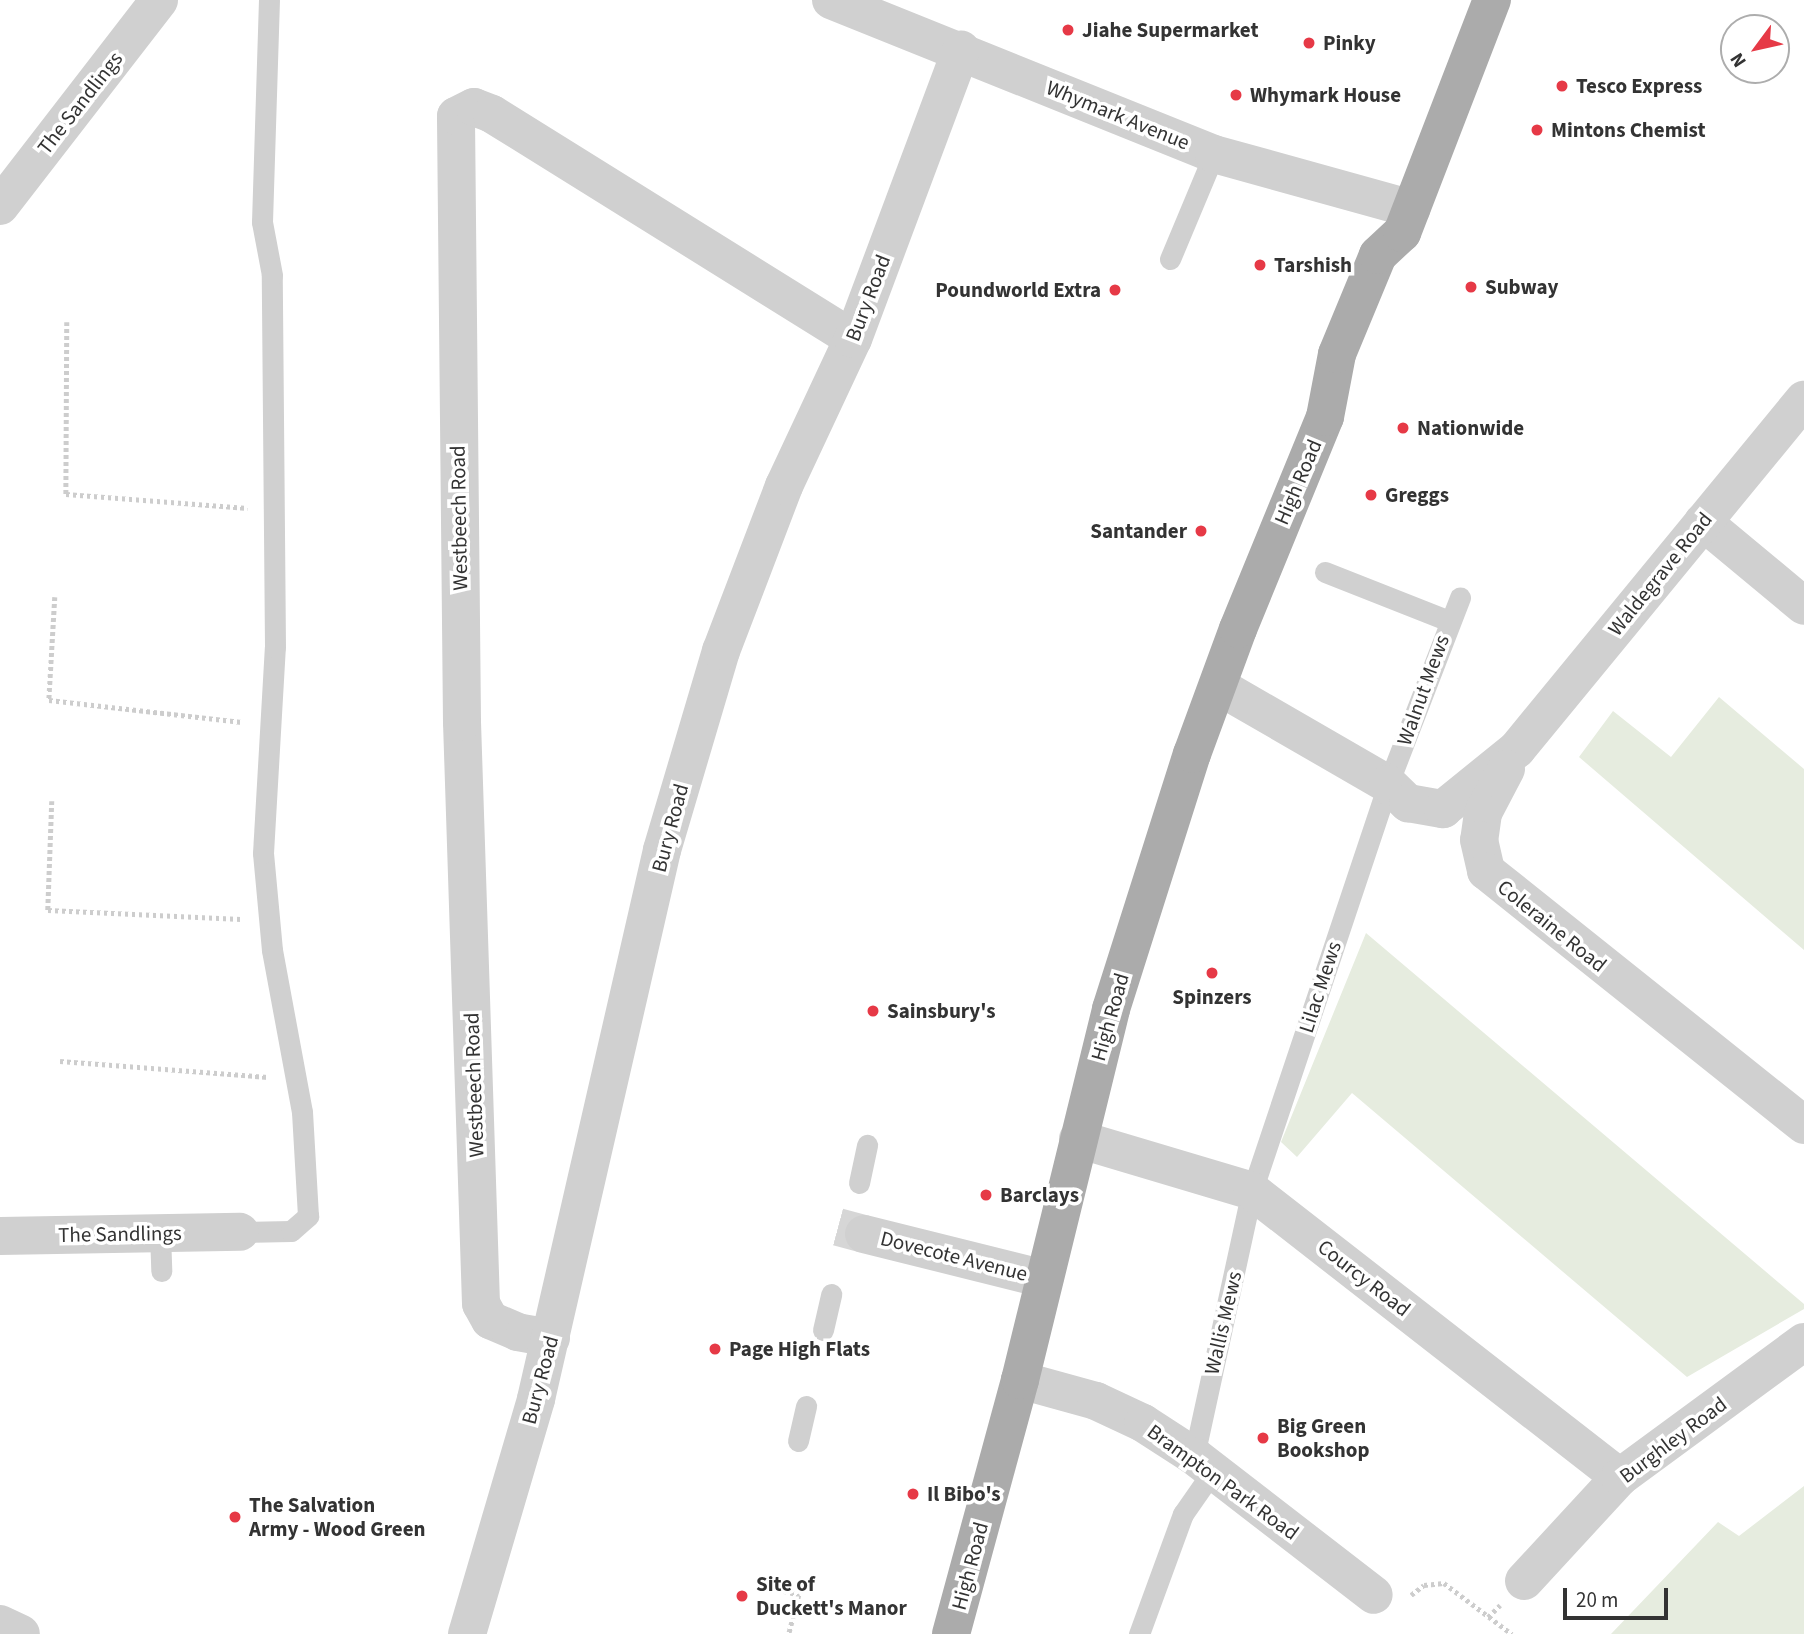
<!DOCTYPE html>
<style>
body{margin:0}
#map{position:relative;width:1804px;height:1634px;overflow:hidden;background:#fff;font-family:"Source Sans 3",sans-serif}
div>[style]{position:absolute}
.green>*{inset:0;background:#e6ecdf}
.street-tunnel>*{height:38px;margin-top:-19px;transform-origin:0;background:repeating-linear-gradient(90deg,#d6d6d6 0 38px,transparent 0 57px)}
.path>*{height:4.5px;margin-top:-2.25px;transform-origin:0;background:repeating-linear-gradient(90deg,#cdcdcd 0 3.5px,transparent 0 7px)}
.lane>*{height:21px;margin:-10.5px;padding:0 10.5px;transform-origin:10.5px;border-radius:10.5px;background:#d0d0d0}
.street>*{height:38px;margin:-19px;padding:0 19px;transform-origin:19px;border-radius:19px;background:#d0d0d0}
.primary>*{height:38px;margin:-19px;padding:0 19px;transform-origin:19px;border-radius:19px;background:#ababab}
.dots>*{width:19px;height:19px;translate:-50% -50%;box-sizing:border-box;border:4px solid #fff;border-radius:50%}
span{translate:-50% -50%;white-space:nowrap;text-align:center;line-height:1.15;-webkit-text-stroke:7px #fff;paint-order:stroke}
.poi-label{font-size:21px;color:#333;font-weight:700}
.left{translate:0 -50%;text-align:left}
.right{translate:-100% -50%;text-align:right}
.street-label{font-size:21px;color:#333}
.north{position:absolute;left:1720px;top:14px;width:70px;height:70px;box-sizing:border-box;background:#fff;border:2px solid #adadad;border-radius:50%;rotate:237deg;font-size:19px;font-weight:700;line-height:28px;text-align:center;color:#333}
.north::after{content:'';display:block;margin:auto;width:24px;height:32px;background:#e63946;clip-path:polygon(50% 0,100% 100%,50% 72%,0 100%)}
.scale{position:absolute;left:1563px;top:1588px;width:105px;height:32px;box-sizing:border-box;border:4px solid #333;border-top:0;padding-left:9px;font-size:21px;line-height:24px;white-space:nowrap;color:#333;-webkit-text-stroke:5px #fff;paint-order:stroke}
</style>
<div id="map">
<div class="green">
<div style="clip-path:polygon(1719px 697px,1804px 769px,1804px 950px,1579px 757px,1613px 711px,1671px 757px)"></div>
<div style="clip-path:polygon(1366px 933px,1804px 1304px,1804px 1309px,1687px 1377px,1352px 1093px,1297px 1157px,1281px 1142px)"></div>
<div style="clip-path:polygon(1804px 1486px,1804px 1634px,1611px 1634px,1718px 1522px,1739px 1536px)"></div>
</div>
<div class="street-tunnel">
<div style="left:838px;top:1227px;width:27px;rotate:15deg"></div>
</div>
<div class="path">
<div style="left:67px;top:322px;width:172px;rotate:90.3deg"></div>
<div style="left:66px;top:494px;width:182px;rotate:4.4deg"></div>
<div style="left:55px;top:597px;width:103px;rotate:93.3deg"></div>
<div style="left:49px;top:700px;width:194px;rotate:6.5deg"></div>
<div style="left:52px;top:801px;width:109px;rotate:92.1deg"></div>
<div style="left:48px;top:910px;width:193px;rotate:2.7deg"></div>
<div style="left:60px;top:1061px;width:209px;rotate:4.4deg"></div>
<div style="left:777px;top:1589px;width:23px;rotate:15deg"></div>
<div style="left:799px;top:1595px;width:40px;rotate:104.4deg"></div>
<div style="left:1411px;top:1595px;width:16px;rotate:-38deg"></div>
<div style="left:1424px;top:1585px;width:20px;rotate:-6deg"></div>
<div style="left:1444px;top:1583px;width:85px;rotate:36.9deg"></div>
<div style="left:1488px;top:1617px;width:17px;rotate:-45deg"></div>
</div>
<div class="lane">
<div style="left:1170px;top:259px;width:114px;rotate:-67.3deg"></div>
<div style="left:1325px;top:572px;width:126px;rotate:21.5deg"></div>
<div style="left:859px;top:1183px;width:39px;rotate:-78deg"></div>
<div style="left:240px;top:1232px;width:51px;rotate:-1.1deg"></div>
<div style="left:291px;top:1231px;width:23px;rotate:-41deg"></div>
<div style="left:308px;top:1216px;width:104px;rotate:-93.3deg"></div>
<div style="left:302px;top:1112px;width:165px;rotate:-100.5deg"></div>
<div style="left:272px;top:950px;width:97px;rotate:-95.3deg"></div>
<div style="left:263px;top:853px;width:206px;rotate:-86.7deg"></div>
<div style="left:275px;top:647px;width:372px;rotate:-90.5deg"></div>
<div style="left:272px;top:275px;width:54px;rotate:-100.7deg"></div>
<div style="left:262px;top:222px;width:222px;rotate:-88.2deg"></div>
<div style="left:160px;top:1233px;width:38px;rotate:88deg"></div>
<div style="left:823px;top:1330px;width:37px;rotate:-77deg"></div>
<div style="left:798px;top:1441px;width:36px;rotate:-77deg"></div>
<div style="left:1194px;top:1456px;width:271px;rotate:-77.7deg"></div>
<div style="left:1252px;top:1191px;width:429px;rotate:-71.5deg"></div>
<div style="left:1388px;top:784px;width:200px;rotate:-68.9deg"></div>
<div style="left:1139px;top:1634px;width:128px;rotate:-69.9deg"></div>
<div style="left:1183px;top:1514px;width:52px;rotate:-55.1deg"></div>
</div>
<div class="street">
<div style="left:831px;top:0;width:413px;rotate:21.9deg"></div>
<div style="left:1214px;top:154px;width:205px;rotate:15.5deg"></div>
<div style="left:0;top:206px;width:260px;rotate:-52.3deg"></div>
<div style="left:1703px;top:522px;width:131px;rotate:39.7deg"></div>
<div style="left:1218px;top:686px;width:196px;rotate:30deg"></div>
<div style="left:1388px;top:784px;width:28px;rotate:44deg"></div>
<div style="left:1408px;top:803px;width:36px;rotate:10deg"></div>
<div style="left:1443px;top:809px;width:95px;rotate:-39deg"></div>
<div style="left:1517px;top:749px;width:452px;rotate:-50.6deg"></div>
<div style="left:1506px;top:769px;width:50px;rotate:117.6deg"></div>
<div style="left:1483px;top:813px;width:27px;rotate:98deg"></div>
<div style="left:1479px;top:840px;width:32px;rotate:77deg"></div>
<div style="left:1486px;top:871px;width:407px;rotate:38.6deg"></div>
<div style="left:1078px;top:1139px;width:182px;rotate:16.6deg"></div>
<div style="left:1252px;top:1191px;width:466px;rotate:37.9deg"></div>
<div style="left:864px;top:1234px;width:186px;rotate:14deg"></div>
<div style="left:0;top:1236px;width:240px;rotate:-1deg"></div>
<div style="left:551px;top:1338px;width:34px;rotate:-170deg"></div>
<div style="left:518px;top:1332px;width:30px;rotate:-157deg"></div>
<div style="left:490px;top:1320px;width:18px;rotate:-119deg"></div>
<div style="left:481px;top:1304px;width:582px;rotate:-91.87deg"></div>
<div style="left:462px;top:722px;width:606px;rotate:-90.57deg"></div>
<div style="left:456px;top:116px;width:20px;rotate:-27deg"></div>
<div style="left:474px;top:107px;width:19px;rotate:21deg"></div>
<div style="left:492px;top:114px;width:425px;rotate:31.9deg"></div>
<div style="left:1020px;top:1380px;width:79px;rotate:15.4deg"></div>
<div style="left:1096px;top:1401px;width:52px;rotate:25.1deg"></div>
<div style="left:1143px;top:1423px;width:61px;rotate:32.9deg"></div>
<div style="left:1194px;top:1456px;width:227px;rotate:37.7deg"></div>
<div style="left:1524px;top:1581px;width:142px;rotate:-47.3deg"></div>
<div style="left:1620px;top:1477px;width:228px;rotate:-36.3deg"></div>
<div style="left:0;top:1624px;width:23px;rotate:25deg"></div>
<div style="left:467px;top:1634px;width:245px;rotate:-73.6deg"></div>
<div style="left:536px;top:1399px;width:563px;rotate:-77.07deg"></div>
<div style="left:662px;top:850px;width:208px;rotate:-73.5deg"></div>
<div style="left:721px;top:651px;width:177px;rotate:-69.1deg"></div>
<div style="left:784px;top:486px;width:162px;rotate:-64.9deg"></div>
<div style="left:853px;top:339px;width:309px;rotate:-69.5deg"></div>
</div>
<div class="primary">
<div style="left:951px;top:1634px;width:263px;rotate:-74.8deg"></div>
<div style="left:1020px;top:1380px;width:382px;rotate:-76.2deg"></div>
<div style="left:1111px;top:1009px;width:268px;rotate:-72.4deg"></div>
<div style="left:1192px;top:754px;width:133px;rotate:-69.8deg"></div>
<div style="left:1238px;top:629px;width:229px;rotate:-67.7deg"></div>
<div style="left:1325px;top:417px;width:64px;rotate:-79.2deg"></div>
<div style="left:1337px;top:354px;width:107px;rotate:-67.5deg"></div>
<div style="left:1378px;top:255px;width:33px;rotate:-43deg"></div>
<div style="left:1402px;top:233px;width:250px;rotate:-68.9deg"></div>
</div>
<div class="dots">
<div style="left:1068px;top:30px;background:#e63946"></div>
<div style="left:1309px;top:43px;background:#e63946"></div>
<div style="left:1562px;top:86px;background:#e63946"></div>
<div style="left:1236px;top:95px;background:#e63946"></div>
<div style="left:1537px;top:130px;background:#e63946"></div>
<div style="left:1260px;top:265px;background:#e63946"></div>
<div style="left:1471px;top:287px;background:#e63946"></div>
<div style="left:1115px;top:290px;background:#e63946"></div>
<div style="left:1403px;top:428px;background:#e63946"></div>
<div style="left:1371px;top:495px;background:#e63946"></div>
<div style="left:1201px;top:531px;background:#e63946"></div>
<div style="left:1212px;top:973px;background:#e63946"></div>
<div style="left:873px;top:1011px;background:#e63946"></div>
<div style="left:986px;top:1195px;background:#e63946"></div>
<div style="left:715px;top:1349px;background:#e63946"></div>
<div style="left:1263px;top:1438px;background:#e63946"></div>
<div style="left:913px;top:1494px;background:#e63946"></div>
<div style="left:235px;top:1517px;background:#e63946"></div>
<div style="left:742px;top:1596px;background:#e63946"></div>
</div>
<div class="poi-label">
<span class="left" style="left:1082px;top:30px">Jiahe Supermarket</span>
<span class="left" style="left:1323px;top:43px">Pinky</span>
<span class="left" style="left:1576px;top:86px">Tesco Express</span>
<span class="left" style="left:1250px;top:95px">Whymark House</span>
<span class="left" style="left:1551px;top:130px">Mintons Chemist</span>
<span class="left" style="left:1274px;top:265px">Tarshish</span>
<span class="left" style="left:1485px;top:287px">Subway</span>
<span class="right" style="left:1101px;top:290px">Poundworld Extra</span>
<span class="left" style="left:1417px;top:428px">Nationwide</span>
<span class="left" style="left:1385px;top:495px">Greggs</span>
<span class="right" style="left:1187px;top:531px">Santander</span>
<span style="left:1212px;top:997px">Spinzers</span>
<span class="left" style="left:887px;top:1011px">Sainsbury's</span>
<span class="left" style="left:1000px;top:1195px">Barclays</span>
<span class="left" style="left:729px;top:1349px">Page High Flats</span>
<span class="left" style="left:1277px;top:1438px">Big Green<br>Bookshop</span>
<span class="left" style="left:927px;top:1494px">Il Bibo's</span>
<span class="left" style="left:249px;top:1517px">The Salvation<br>Army - Wood Green</span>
<span class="left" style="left:756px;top:1596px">Site of<br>Duckett's Manor</span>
</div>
<div class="street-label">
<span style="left:80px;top:103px;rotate:-52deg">The Sandlings</span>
<span style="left:1118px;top:115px;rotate:22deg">Whymark Avenue</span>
<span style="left:868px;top:298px;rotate:-69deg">Bury Road</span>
<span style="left:1298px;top:482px;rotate:-67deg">High Road</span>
<span style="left:459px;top:518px;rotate:-91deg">Westbeech Road</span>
<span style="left:1660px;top:574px;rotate:-51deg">Waldegrave Road</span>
<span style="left:1423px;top:690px;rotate:-70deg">Walnut Mews</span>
<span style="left:670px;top:828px;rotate:-75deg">Bury Road</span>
<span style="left:1552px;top:926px;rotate:39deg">Coleraine Road</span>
<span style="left:1320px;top:987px;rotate:-72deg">Lilac Mews</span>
<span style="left:1110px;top:1017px;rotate:-74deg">High Road</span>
<span style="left:474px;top:1085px;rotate:-92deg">Westbeech Road</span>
<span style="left:120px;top:1234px;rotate:-1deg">The Sandlings</span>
<span style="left:954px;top:1256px;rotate:14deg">Dovecote Avenue</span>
<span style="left:1364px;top:1278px;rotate:38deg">Courcy Road</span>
<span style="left:1223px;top:1323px;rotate:-77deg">Wallis Mews</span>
<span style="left:540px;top:1380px;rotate:-75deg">Bury Road</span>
<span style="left:1673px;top:1440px;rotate:-37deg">Burghley Road</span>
<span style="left:1223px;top:1482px;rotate:36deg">Brampton Park Road</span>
<span style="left:970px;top:1566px;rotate:-75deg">High Road</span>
</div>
<div class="north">N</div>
<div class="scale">20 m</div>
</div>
